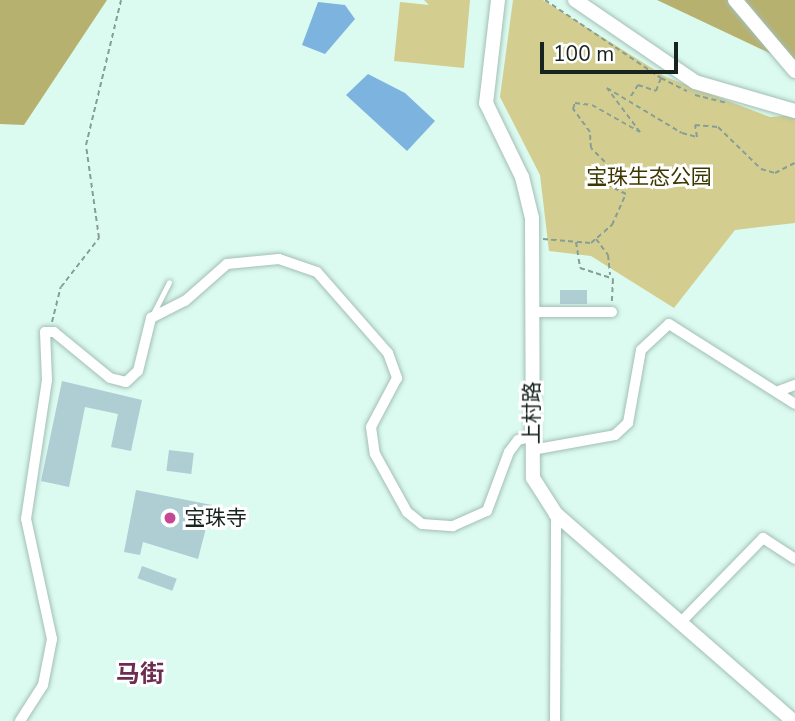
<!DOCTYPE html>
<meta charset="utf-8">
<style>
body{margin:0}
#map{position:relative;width:795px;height:721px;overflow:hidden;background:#dbfaf0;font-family:"Nunito Sans","Noto Sans SC",sans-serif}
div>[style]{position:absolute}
.green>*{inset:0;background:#d3ce8f}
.forest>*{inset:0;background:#b7b170}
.water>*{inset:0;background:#7cb3df}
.building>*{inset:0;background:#aeced4;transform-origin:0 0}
.path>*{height:2px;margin-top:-1px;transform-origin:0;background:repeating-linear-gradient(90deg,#879e96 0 5px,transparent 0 8.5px)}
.roads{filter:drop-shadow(0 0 2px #a2bfb6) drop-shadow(0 0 2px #a2bfb6)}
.lane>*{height:4.5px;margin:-2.25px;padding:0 2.25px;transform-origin:2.25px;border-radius:2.25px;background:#fff}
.street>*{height:10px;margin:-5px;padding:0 5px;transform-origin:5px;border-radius:5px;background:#fff}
.secondary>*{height:14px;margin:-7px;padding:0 7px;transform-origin:7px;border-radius:7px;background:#fff}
.dots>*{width:19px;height:19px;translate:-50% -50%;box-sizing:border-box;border:4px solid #fff;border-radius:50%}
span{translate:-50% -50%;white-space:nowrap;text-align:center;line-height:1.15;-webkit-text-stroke:6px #fff;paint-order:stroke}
.park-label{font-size:21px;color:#3d3801}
.street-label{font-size:21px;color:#17231f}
.poi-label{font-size:21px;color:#17231f}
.left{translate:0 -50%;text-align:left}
.quarter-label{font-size:24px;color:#6c2d51;font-weight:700}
.scale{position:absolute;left:540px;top:42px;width:138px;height:32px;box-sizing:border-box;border:4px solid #17231f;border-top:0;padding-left:9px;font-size:21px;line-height:24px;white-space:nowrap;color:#17231f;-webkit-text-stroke:5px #fff;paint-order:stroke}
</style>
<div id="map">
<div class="green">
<div style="clip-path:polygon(424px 0,470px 0,464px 68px,394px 61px,400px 2px,429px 5px)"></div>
<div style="clip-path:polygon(513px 0,543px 0,666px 77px,770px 117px,795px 115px,795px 223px,735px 230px,674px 308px,591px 256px,549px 251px,540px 175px,500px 97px)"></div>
</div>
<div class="forest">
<div style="clip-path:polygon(0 0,107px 0,24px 125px,0 124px)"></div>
<div style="clip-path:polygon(657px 0,795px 0,795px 65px)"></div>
</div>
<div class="water">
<div style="clip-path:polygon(318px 2px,345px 5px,355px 19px,325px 54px,302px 45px)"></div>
<div style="clip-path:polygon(368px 74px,405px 93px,435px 121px,407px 151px,346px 95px)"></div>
</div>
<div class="building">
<div style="left:560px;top:290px;width:27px;height:14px"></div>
<div style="clip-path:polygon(62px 381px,142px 400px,131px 451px,111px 447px,118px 414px,85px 407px,69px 487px,41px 481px)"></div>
<div style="left:169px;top:450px;width:25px;height:21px;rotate:7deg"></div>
<div style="clip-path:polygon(136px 490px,212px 505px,198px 559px,143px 542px,140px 555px,124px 552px)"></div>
<div style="left:142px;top:566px;width:37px;height:13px;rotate:20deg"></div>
</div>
<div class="path">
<div style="left:545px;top:0;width:140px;rotate:33.9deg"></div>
<div style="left:695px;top:95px;width:32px;rotate:14deg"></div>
<div style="left:631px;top:96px;width:13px;rotate:-58deg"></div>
<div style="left:638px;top:85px;width:19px;rotate:18deg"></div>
<div style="left:656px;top:91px;width:14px;rotate:-69deg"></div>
<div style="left:661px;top:78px;width:29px;rotate:27deg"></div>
<div style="left:543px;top:239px;width:48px;rotate:4.8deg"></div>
<div style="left:591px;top:243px;width:28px;rotate:-41deg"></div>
<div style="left:612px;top:225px;width:34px;rotate:-66deg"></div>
<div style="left:626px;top:194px;width:34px;rotate:-153deg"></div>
<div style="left:596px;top:179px;width:19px;rotate:-36deg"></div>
<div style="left:611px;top:168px;width:28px;rotate:-135deg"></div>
<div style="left:591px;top:148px;width:16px;rotate:-94deg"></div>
<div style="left:590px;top:132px;width:29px;rotate:-126deg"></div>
<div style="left:573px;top:109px;width:6px;rotate:-72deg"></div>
<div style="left:575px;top:103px;width:17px;rotate:7deg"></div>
<div style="left:592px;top:105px;width:55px;rotate:29.4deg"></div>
<div style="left:640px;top:132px;width:55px;rotate:-126.9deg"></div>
<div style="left:607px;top:88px;width:87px;rotate:31deg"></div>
<div style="left:682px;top:133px;width:16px;rotate:15deg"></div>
<div style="left:697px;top:137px;width:12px;rotate:-99deg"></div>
<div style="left:695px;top:125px;width:23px;rotate:5deg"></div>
<div style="left:718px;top:127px;width:60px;rotate:44.3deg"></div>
<div style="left:761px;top:169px;width:15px;rotate:16deg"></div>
<div style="left:775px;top:173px;width:22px;rotate:-27deg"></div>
<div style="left:596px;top:239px;width:20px;rotate:53deg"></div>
<div style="left:608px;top:255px;width:20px;rotate:84deg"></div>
<div style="left:576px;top:242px;width:26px;rotate:81deg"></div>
<div style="left:580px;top:268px;width:35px;rotate:18deg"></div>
<div style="left:613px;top:279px;width:22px;rotate:93deg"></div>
<div style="left:52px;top:322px;width:36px;rotate:-76deg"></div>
<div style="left:61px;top:287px;width:62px;rotate:-52.2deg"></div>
<div style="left:99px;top:238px;width:94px;rotate:-98deg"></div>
<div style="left:86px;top:145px;width:149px;rotate:-76.4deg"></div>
</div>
<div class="roads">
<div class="lane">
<div style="left:153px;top:314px;width:35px;rotate:-63deg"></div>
</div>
<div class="street">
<div style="left:532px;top:312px;width:80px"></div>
<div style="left:779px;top:391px;width:17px;rotate:-21deg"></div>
<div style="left:532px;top:450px;width:84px;rotate:-10.2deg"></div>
<div style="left:615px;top:435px;width:18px;rotate:-43deg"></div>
<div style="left:628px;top:423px;width:74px;rotate:-79.9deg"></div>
<div style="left:641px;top:350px;width:38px;rotate:-43deg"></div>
<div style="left:669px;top:324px;width:149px;rotate:32.4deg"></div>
<div style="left:682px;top:621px;width:116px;rotate:-45.7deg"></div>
<div style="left:763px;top:538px;width:38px;rotate:33deg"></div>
<div style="left:20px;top:721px;width:43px;rotate:-57.4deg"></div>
<div style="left:43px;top:685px;width:47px;rotate:-78.9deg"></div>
<div style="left:52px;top:639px;width:123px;rotate:-102.2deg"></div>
<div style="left:26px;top:519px;width:141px;rotate:-81.4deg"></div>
<div style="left:47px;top:380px;width:48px;rotate:-92.4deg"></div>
<div style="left:45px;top:332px;width:9px"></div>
<div style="left:54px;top:332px;width:72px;rotate:39.4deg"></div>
<div style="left:110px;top:378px;width:16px;rotate:14deg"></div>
<div style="left:126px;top:382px;width:16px;rotate:-43deg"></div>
<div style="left:138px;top:371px;width:55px;rotate:-76.2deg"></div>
<div style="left:151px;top:318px;width:38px;rotate:-27deg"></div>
<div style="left:185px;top:301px;width:56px;rotate:-41.4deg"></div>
<div style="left:227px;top:264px;width:52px;rotate:-5.5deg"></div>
<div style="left:279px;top:259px;width:40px;rotate:18.9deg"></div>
<div style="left:317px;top:272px;width:108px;rotate:48.8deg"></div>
<div style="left:388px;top:353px;width:27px;rotate:70deg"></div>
<div style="left:397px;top:378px;width:55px;rotate:118deg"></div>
<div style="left:371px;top:427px;width:27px;rotate:82deg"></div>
<div style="left:375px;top:454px;width:66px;rotate:61.1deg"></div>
<div style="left:407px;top:512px;width:19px;rotate:39deg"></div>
<div style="left:422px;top:524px;width:31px;rotate:4deg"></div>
<div style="left:453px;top:526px;width:37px;rotate:-24deg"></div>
<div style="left:487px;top:511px;width:63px;rotate:-69.6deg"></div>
<div style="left:509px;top:452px;width:15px;rotate:-53deg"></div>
<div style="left:518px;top:440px;width:13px;rotate:-13deg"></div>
<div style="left:555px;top:721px;width:207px;rotate:-89.7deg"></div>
</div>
<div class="secondary">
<div style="left:498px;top:0;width:104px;rotate:96.6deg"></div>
<div style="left:486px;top:103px;width:82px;rotate:64.1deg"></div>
<div style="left:522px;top:177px;width:42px;rotate:76.3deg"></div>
<div style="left:532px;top:218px;width:260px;rotate:89.8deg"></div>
<div style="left:533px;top:478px;width:43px;rotate:57.4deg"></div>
<div style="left:556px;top:514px;width:315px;rotate:41.1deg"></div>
<div style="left:575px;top:0;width:145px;rotate:34.3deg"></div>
<div style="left:695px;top:82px;width:104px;rotate:16.2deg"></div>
<div style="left:735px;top:0;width:93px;rotate:49.8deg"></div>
</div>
</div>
<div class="dots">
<div style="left:170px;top:518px;background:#c64793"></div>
</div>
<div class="park-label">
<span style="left:649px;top:177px">宝珠生态公园</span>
</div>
<div class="street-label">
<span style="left:532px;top:413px;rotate:-90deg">上村路</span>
</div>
<div class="poi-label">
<span class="left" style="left:184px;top:518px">宝珠寺</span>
</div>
<div class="quarter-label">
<span style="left:140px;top:675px">马街</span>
</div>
<div class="scale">100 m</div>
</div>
